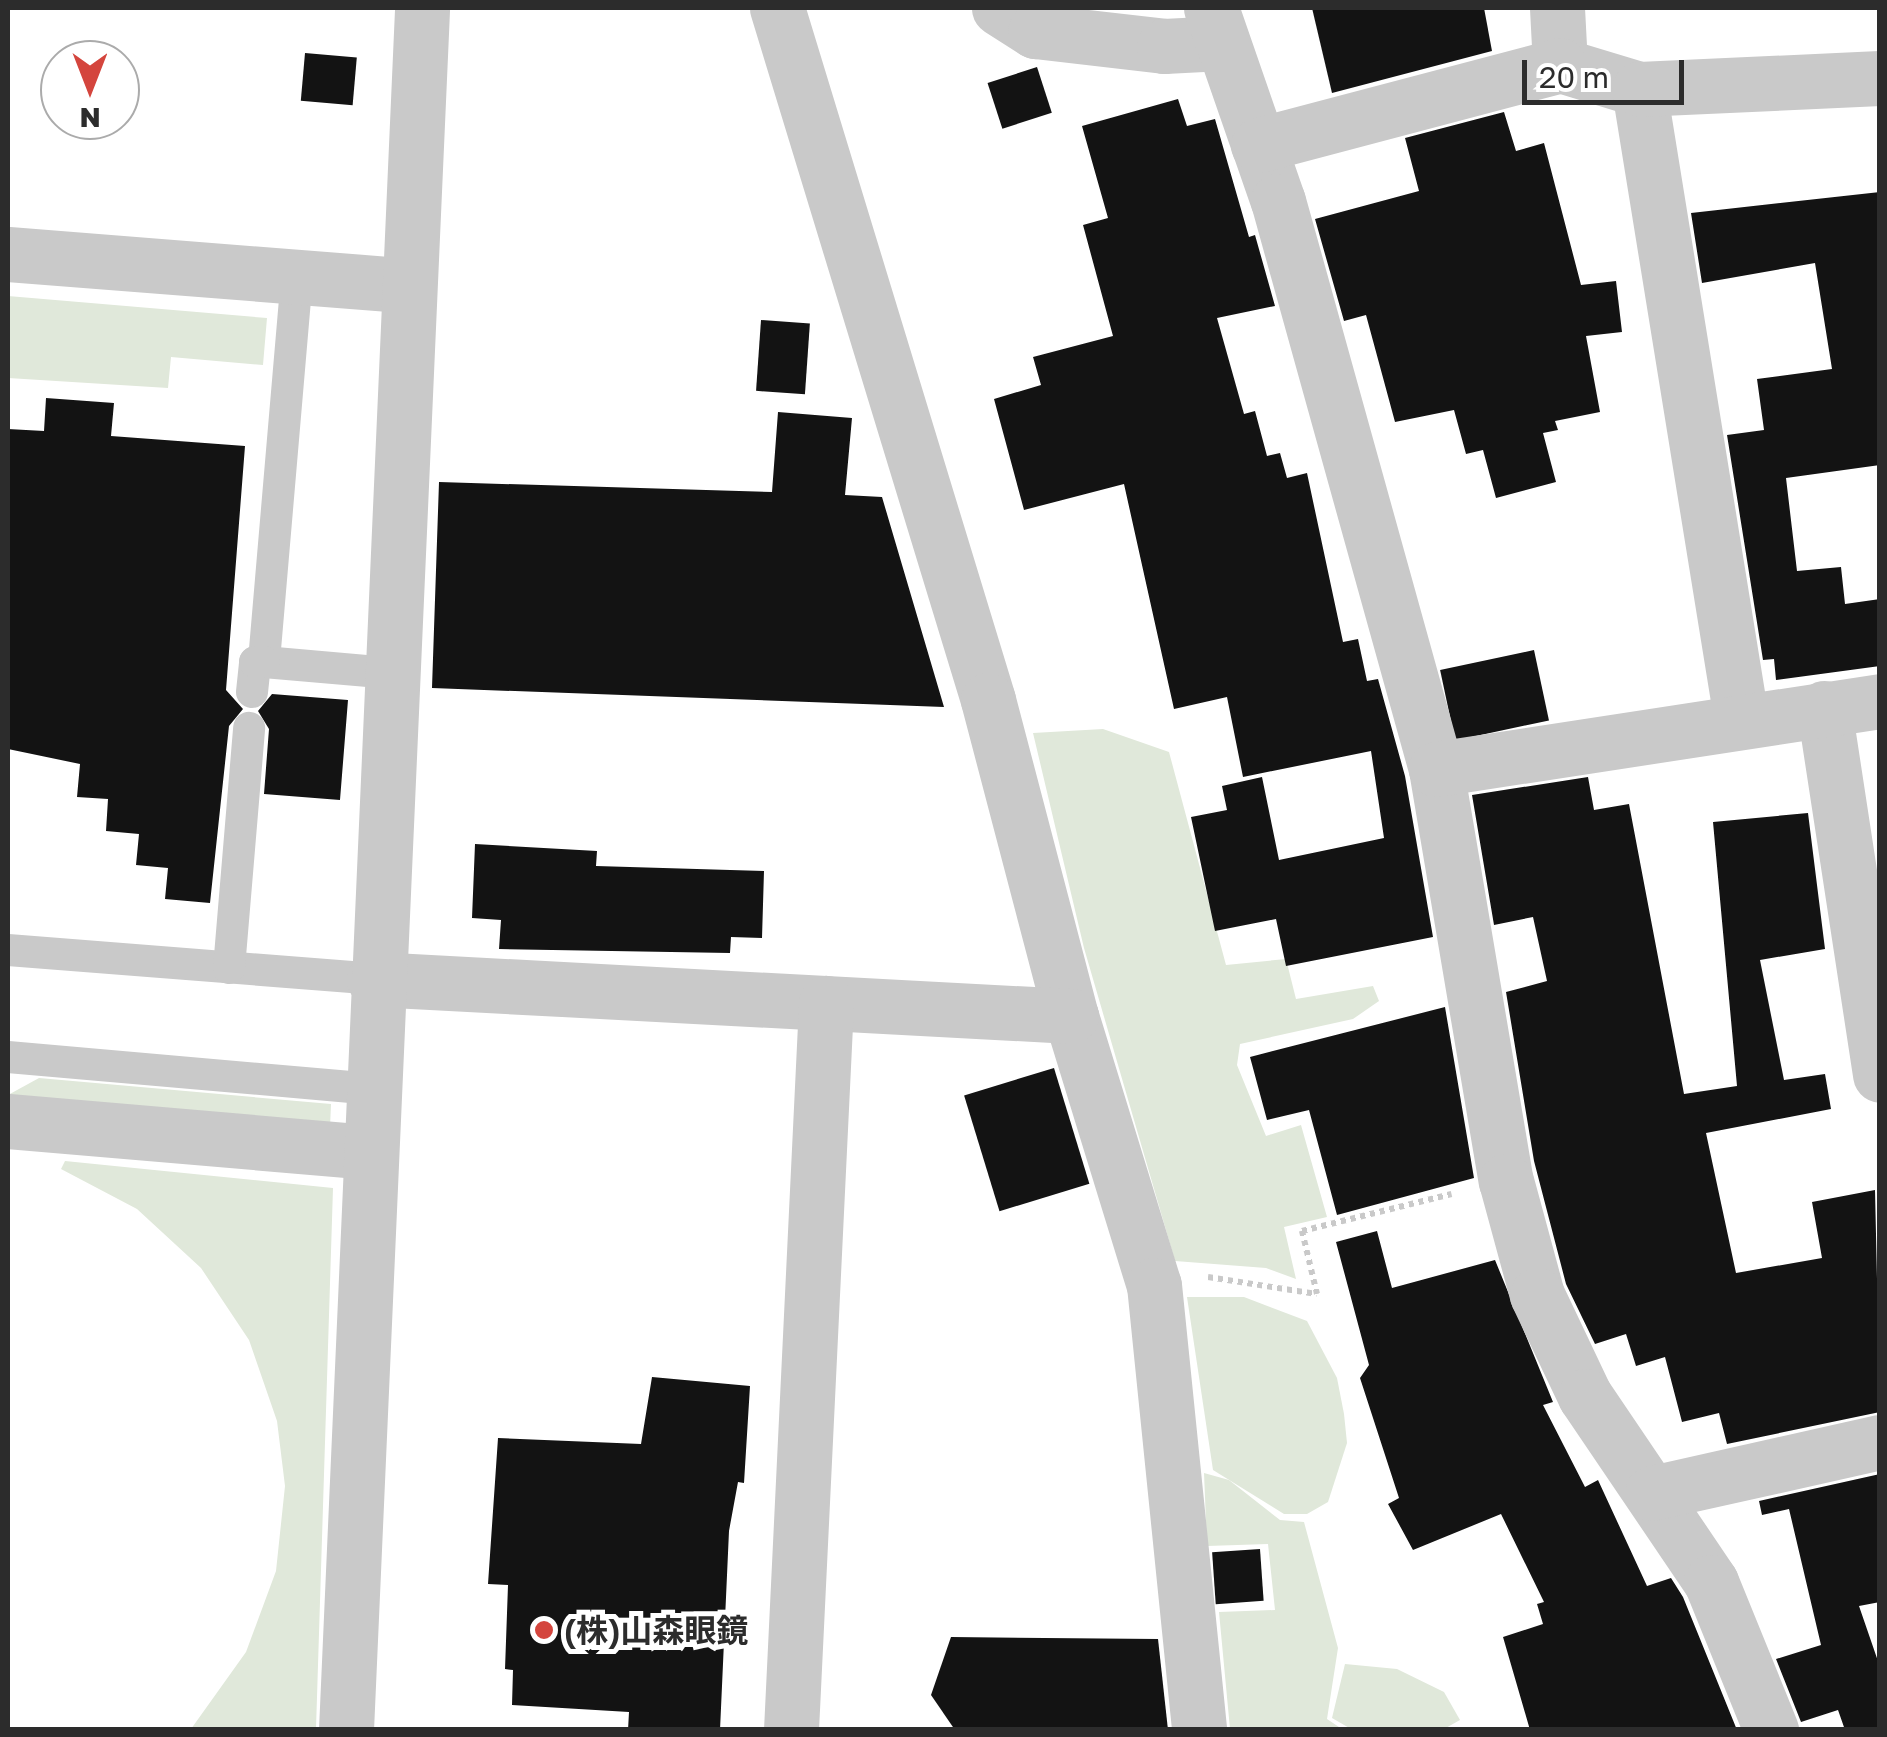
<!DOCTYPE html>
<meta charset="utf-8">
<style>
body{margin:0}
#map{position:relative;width:1887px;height:1737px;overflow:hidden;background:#fff;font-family:"Golos Text","Noto Sans JP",sans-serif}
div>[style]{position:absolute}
.green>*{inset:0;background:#e0e8da}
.building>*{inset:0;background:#131313;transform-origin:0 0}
.path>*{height:6px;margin-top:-3px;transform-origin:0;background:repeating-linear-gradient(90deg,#c9c9c9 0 5px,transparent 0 10px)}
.lane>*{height:32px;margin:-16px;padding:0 16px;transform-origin:16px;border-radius:16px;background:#c9c9c9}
.street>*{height:55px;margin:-27.5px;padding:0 27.5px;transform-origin:27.5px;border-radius:27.5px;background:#c9c9c9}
.dots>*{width:28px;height:28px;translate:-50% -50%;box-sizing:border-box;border:5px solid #fff;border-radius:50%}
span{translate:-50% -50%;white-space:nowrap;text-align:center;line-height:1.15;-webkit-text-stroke:10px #fff;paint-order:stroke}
.poi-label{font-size:32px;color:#2c2c2c;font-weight:700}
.left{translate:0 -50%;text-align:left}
.frame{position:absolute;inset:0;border:10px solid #2c2c2c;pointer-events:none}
.north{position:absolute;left:40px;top:40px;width:100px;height:100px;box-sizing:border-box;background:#fff;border:2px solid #ababab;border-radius:50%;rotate:180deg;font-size:28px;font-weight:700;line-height:40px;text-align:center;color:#2c2c2c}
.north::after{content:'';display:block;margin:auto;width:35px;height:45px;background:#d4453d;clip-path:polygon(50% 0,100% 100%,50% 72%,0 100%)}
.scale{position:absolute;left:1522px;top:60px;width:162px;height:45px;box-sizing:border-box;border:5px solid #2c2c2c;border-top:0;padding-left:12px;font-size:30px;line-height:35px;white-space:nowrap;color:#2c2c2c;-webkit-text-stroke:8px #fff;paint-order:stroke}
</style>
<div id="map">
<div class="green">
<div style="clip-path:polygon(8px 296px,267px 318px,263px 365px,171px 357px,168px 388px,8px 378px)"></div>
<div style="clip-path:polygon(1103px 729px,1169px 752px,1226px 965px,1286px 959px,1296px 999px,1373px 986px,1379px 1001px,1353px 1019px,1240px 1044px,1237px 1065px,1266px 1136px,1301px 1125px,1327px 1217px,1284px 1227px,1296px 1279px,1266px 1268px,1175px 1261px,1084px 948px,1033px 733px)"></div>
<div style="clip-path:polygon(39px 1078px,331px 1104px,330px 1127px,8px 1095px)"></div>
<div style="clip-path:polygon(65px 1161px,333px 1188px,316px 1729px,191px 1729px,246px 1652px,276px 1571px,285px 1486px,277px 1421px,249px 1340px,201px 1268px,137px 1209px,61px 1169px)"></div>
<div style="clip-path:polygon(1187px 1297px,1244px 1297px,1307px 1321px,1337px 1378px,1344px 1414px,1347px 1443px,1328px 1502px,1307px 1514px,1284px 1514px,1213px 1470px)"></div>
<div style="clip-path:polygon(1204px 1473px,1229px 1480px,1280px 1520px,1304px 1522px,1338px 1648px,1327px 1719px,1342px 1729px,1230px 1729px,1219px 1612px,1275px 1610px,1268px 1544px,1207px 1546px)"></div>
<div style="clip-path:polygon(1345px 1664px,1397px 1669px,1444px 1692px,1460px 1720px,1444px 1729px,1351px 1729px,1332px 1718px)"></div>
</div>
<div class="building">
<div style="clip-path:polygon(1312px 8px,1484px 8px,1492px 51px,1332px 93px)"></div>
<div style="left:305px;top:53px;width:52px;height:48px;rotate:5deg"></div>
<div style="left:1037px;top:67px;width:48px;height:52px;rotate:72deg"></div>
<div style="clip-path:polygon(1178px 99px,1187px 126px,1215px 119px,1249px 237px,1255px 235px,1275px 306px,1217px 318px,1244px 414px,1255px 411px,1267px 456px,1280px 453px,1287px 478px,1307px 473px,1343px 642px,1358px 639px,1367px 681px,1378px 679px,1405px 776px,1433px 937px,1286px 966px,1276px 919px,1215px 931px,1191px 817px,1227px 810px,1222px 786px,1262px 777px,1279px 860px,1384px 838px,1371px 751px,1243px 777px,1227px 697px,1174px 709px,1124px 484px,1024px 510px,994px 399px,1041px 385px,1033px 357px,1113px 336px,1083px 225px,1108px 218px,1082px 126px)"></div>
<div style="clip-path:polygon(1504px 112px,1516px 151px,1544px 143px,1581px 285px,1616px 281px,1622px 332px,1586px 336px,1600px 412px,1555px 421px,1558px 430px,1543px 433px,1556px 482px,1496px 498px,1483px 450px,1466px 454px,1454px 410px,1395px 422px,1366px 315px,1344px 321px,1315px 219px,1419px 191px,1405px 138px)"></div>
<div style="clip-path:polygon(1880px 192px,1880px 465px,1786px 478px,1797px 571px,1841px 567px,1845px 604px,1880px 599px,1880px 666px,1776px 680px,1774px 659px,1763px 660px,1727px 435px,1764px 430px,1757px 379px,1832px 369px,1815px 263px,1702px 283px,1691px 213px)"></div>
<div style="left:761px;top:320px;width:49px;height:71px;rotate:4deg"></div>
<div style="clip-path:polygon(46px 398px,114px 403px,111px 436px,245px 446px,226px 690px,243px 709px,229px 726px,210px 903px,165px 899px,168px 868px,136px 865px,139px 834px,106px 831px,108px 799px,77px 797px,80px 764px,8px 749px,8px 429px,44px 431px)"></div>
<div style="clip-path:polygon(778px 412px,852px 418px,845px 495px,882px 497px,944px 707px,432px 688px,439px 482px,772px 492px)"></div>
<div style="left:1534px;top:650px;width:72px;height:96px;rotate:78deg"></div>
<div style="clip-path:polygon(272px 694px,348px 700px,340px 800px,264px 794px,269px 729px,258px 711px)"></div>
<div style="clip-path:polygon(1588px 777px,1594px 810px,1629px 804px,1684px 1094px,1737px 1086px,1713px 822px,1808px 813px,1825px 949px,1760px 960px,1784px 1080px,1825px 1074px,1831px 1109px,1706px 1133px,1736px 1273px,1822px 1258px,1812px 1202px,1875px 1190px,1880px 1412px,1727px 1444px,1719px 1413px,1682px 1422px,1665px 1357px,1636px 1366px,1626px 1334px,1595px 1344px,1566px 1284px,1534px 1161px,1506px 992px,1547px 981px,1533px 917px,1494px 925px,1472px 795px)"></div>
<div style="clip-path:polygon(475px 844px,597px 851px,596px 866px,764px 871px,762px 938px,731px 937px,730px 953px,499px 949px,501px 920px,472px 918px)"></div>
<div style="clip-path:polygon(1445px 1007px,1474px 1178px,1337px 1215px,1309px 1110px,1267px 1120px,1250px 1057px)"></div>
<div style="left:1054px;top:1068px;width:121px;height:94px;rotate:73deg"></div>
<div style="clip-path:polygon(1377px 1231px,1392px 1288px,1495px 1260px,1553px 1402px,1543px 1405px,1585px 1487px,1598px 1480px,1647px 1586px,1671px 1578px,1683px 1597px,1737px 1730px,1530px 1730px,1503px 1637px,1543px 1624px,1537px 1604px,1544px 1602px,1501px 1514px,1413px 1550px,1388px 1504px,1399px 1498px,1360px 1378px,1369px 1365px,1336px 1242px)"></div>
<div style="clip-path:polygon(652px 1377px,750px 1386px,744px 1483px,738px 1482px,729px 1531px,720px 1730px,628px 1730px,629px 1712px,512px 1705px,513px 1670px,505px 1669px,508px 1585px,488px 1584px,498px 1438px,641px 1444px)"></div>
<div style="clip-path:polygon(1880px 1474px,1880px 1602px,1859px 1606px,1880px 1667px,1880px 1730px,1845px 1730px,1838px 1710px,1801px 1722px,1776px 1659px,1821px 1645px,1789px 1509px,1762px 1515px,1759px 1501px)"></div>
<div style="left:1260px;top:1549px;width:52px;height:48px;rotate:86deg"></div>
<div style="clip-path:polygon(951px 1637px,1158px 1639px,1168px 1730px,955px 1730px,931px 1695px)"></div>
</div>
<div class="path">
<div style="left:1208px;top:1277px;width:110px;rotate:8.9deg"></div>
<div style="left:1317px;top:1294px;width:65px;rotate:-103.4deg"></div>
<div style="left:1302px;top:1231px;width:154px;rotate:-13.9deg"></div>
</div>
<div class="lane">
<div style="left:297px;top:276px;width:387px;rotate:94.9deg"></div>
<div style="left:264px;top:662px;width:125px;rotate:5deg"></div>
<div style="left:252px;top:692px;width:30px;rotate:-84deg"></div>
<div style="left:255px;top:662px;width:9px"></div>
<div style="left:8px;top:950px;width:367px;rotate:4.5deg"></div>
<div style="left:229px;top:968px;width:241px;rotate:-85.2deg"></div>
<div style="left:8px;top:1057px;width:364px;rotate:5deg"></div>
</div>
<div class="street">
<div style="left:777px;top:8px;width:723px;rotate:73.04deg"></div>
<div style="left:988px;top:700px;width:327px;rotate:75.3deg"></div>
<div style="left:1071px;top:1016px;width:282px;rotate:72.9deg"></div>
<div style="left:1154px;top:1285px;width:447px;rotate:84.2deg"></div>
<div style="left:999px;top:8px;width:43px;rotate:32.6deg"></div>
<div style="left:1035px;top:31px;width:130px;rotate:6.6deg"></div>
<div style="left:1164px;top:46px;width:58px;rotate:-3deg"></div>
<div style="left:1211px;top:8px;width:204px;rotate:70.9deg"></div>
<div style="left:1278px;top:201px;width:590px;rotate:74.46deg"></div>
<div style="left:1436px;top:769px;width:418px;rotate:80.4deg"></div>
<div style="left:1506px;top:1181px;width:118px;rotate:74.8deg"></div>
<div style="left:1537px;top:1295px;width:112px;rotate:64.6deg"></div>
<div style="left:1585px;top:1396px;width:225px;rotate:55.9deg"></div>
<div style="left:1711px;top:1582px;width:160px;rotate:67.9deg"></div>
<div style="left:1557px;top:8px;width:57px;rotate:87deg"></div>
<div style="left:1560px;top:65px;width:83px;rotate:16.9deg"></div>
<div style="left:1639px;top:89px;width:637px;rotate:80.79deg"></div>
<div style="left:1639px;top:89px;width:241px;rotate:-2.6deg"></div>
<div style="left:1258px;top:145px;width:312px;rotate:-14.8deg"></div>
<div style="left:8px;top:254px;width:399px;rotate:4.5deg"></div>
<div style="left:1824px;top:708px;width:371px;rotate:81.3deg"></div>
<div style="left:1436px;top:769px;width:449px;rotate:-8.7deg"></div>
<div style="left:374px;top:979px;width:698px;rotate:3.04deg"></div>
<div style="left:8px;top:1121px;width:361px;rotate:4.9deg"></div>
<div style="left:1652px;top:1493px;width:234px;rotate:-12.6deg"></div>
<div style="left:346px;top:1730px;width:1724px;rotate:-87.47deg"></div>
<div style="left:791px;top:1730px;width:728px;rotate:-87.24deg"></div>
</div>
<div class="dots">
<div style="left:544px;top:1630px;background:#d4453d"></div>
</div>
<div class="poi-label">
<span class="left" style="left:564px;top:1630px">(株)山森眼鏡</span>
</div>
<div class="frame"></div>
<div class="north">N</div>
<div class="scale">20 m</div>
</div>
